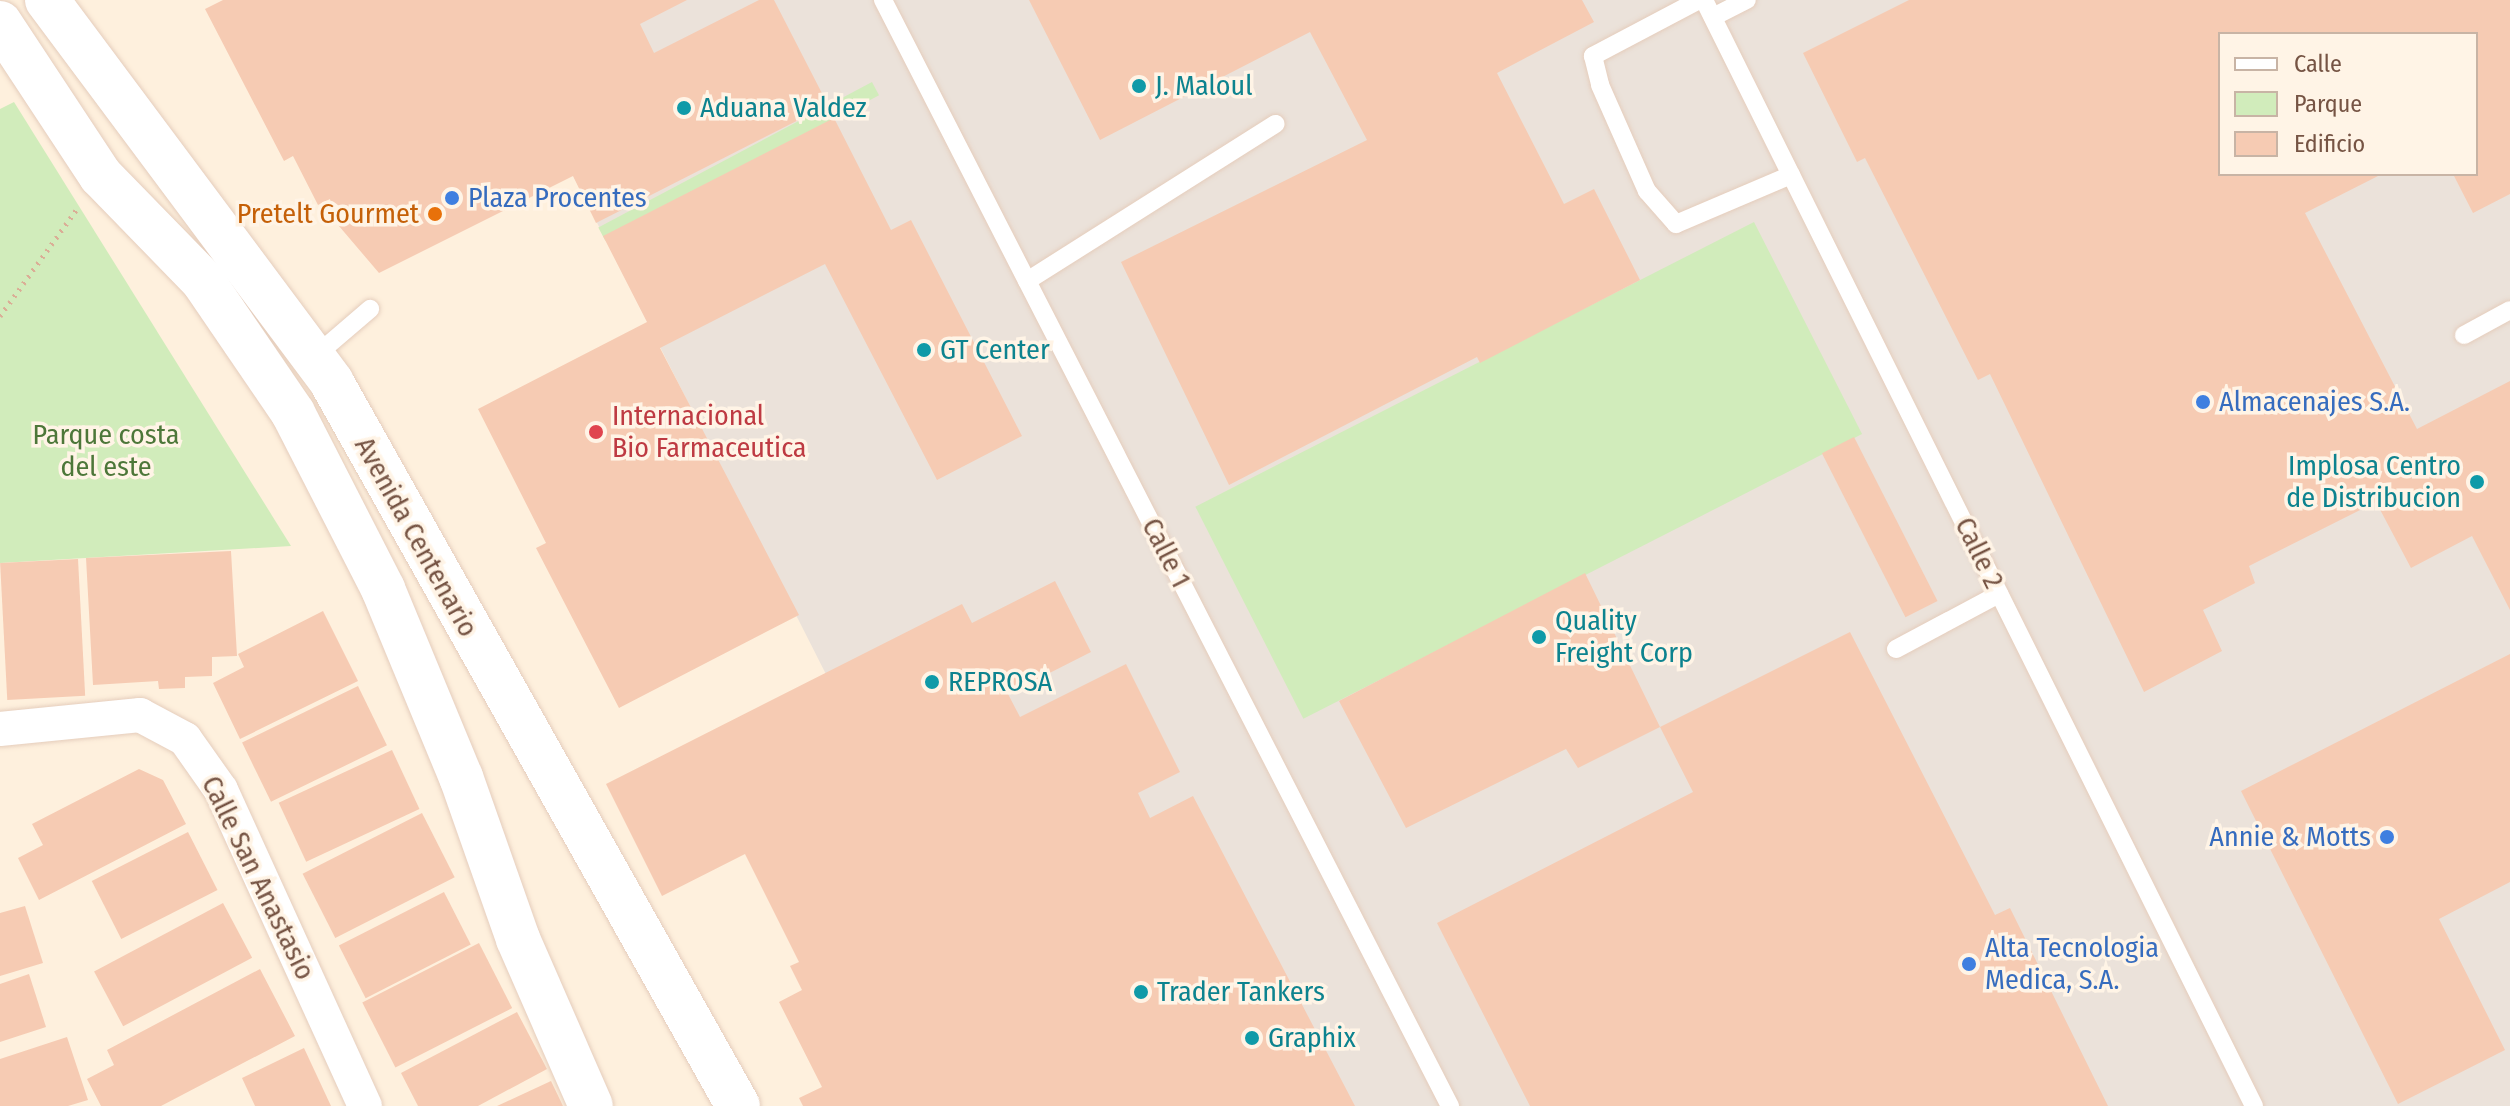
<!DOCTYPE html>
<style>
body{margin:0}
#map{position:relative;width:2510px;height:1106px;overflow:hidden;background:#fef0dd;font-family:"Fira Sans Condensed",sans-serif}
div>[style]{position:absolute}
.industrial>*{inset:0;background:#ebe2da}
.green>*{inset:0;background:#d1ecbb;transform-origin:0 0}
.building>*{inset:0;background:#f6cbb3;transform-origin:0 0}
.path>*{height:5px;margin-top:-2.5px;transform-origin:0;background:repeating-linear-gradient(90deg,#daae96 0 2px,transparent 0 8px)}
.roads{filter:drop-shadow(0 0 2px #e5cdbc) drop-shadow(0 0 2px #e5cdbc)}
.lane>*{height:18px;margin:-9px;padding:0 9px;transform-origin:9px;border-radius:9px;background:#fff}
.street>*{height:34px;margin:-17px;padding:0 17px;transform-origin:17px;border-radius:17px;background:#fff}
.secondary>*{height:44px;margin:-22px;padding:0 22px;transform-origin:22px;border-radius:22px;background:#fff}
.dots>*{width:22px;height:22px;translate:-50% -50%;box-sizing:border-box;border:4px solid #fff4e6;border-radius:50%}
span{translate:-50% -50%;white-space:nowrap;text-align:center;line-height:1.15;-webkit-text-stroke:7px #fff4e6;paint-order:stroke}
.culture-label{font-size:28px;color:#0d838f}
.left{translate:0 -50%;text-align:left}
.right{translate:-100% -50%;text-align:right}
.shop-label{font-size:28px;color:#366cbe}
.food-label{font-size:28px;color:#c56008}
.health-label{font-size:28px;color:#be3a42}
.park-label{font-size:28px;color:#4d7739}
.street-label{font-size:28px;color:#765444}
.legend{position:absolute;left:2218px;top:32px;width:260px;height:144px;box-sizing:border-box;background:#fff4e6;border:2px solid #c8b4a5;margin:0;padding:10px 14px;list-style:none;font-size:24px;color:#765444}
.legend li{display:flex;align-items:center;gap:16px;height:40px}
.legend b{width:40px;border:2px solid #c8b4a5}
</style>
<div id="map">
<div class="industrial">
<div style="clip-path:polygon(evenodd,484px 0,2510px 0,2510px 1106px,1045px 1106px,484px 0,2220px 34px,2476px 34px,2476px 174px,2220px 174px,2220px 34px)"></div>
</div>
<div class="green">
<div style="left:872px;top:82px;width:15px;height:310px;rotate:62deg"></div>
<div style="clip-path:polygon(14px 102px,291px 546px,0 563px,0 109px)"></div>
<div style="left:1754px;top:222px;width:238px;height:627px;rotate:63deg"></div>
</div>
<div class="building">
<div style="clip-path:polygon(223px 0,687px 0,640px 24px,654px 53px,759px 0,774px 0,828px 105px,596px 223px,573px 176px,379px 273px,333px 219px,330px 199px,318px 205px,293px 156px,284px 161px,205px 9px)"></div>
<div style="clip-path:polygon(1029px 0,1582px 0,1594px 22px,1497px 73px,1564px 204px,1594px 189px,1640px 280px,1480px 363px,1477px 357px,1229px 485px,1121px 262px,1367px 140px,1310px 32px,1100px 140px)"></div>
<div style="clip-path:polygon(1909px 0,2510px 0,2510px 194px,2473px 213px,2453px 174px,2476px 174px,2476px 34px,2220px 34px,2220px 174px,2382px 174px,2305px 213px,2417px 429px,2510px 381px,2510px 610px,2472px 536px,2411px 568px,2376px 502px,2249px 566px,2255px 583px,2203px 610px,2222px 651px,2144px 692px,1990px 374px,1978px 380px,1865px 158px,1857px 162px,1803px 53px)"></div>
<div style="clip-path:polygon(834px 118px,891px 230px,911px 220px,1022px 436px,937px 480px,825px 264px,660px 348px,799px 615px,619px 708px,536px 548px,546px 543px,478px 409px,647px 322px,603px 236px)"></div>
<div style="left:1854px;top:437px;width:184px;height:36px;rotate:63deg"></div>
<div style="clip-path:polygon(231px 551px,237px 656px,212px 657px,212px 676px,185px 677px,185px 688px,159px 689px,158px 681px,93px 685px,86px 558px)"></div>
<div style="left:78px;top:559px;width:137px;height:78px;rotate:87deg"></div>
<div style="clip-path:polygon(1585px 573px,1660px 727px,1578px 768px,1566px 749px,1406px 828px,1339px 701px)"></div>
<div style="clip-path:polygon(1055px 581px,1091px 652px,1008px 694px,1020px 717px,1126px 664px,1180px 772px,1138px 793px,1150px 818px,1193px 796px,1355px 1106px,803px 1106px,799px 1098px,822px 1087px,779px 1002px,802px 990px,790px 966px,799px 962px,745px 854px,662px 896px,606px 784px,962px 604px,972px 623px)"></div>
<div style="clip-path:polygon(323px 611px,358px 681px,240px 739px,213px 683px,244px 667px,238px 654px)"></div>
<div style="clip-path:polygon(1850px 632px,1995px 915px,2010px 908px,2108px 1106px,1530px 1106px,1437px 923px,1693px 792px,1660px 727px)"></div>
<div style="clip-path:polygon(2510px 654px,2510px 882px,2439px 919px,2505px 1050px,2398px 1104px,2241px 791px)"></div>
<div style="left:358px;top:686px;width:66px;height:129px;rotate:64deg"></div>
<div style="left:392px;top:750px;width:65px;height:125px;rotate:65deg"></div>
<div style="clip-path:polygon(139px 769px,163px 780px,186px 824px,39px 900px,18px 858px,43px 845px,32px 824px)"></div>
<div style="left:422px;top:813px;width:72px;height:134px;rotate:63deg"></div>
<div style="left:188px;top:832px;width:65px;height:108px;rotate:63deg"></div>
<div style="left:444px;top:892px;width:59px;height:118px;rotate:63deg"></div>
<div style="left:223px;top:903px;width:62px;height:146px;rotate:62deg"></div>
<div style="clip-path:polygon(25px 906px,43px 963px,0 976px,0 913px)"></div>
<div style="left:479px;top:943px;width:73px;height:131px;rotate:63deg"></div>
<div style="clip-path:polygon(260px 969px,295px 1036px,161px 1106px,101px 1106px,87px 1079px,114px 1065px,107px 1050px)"></div>
<div style="clip-path:polygon(29px 974px,46px 1027px,0 1042px,0 984px)"></div>
<div style="clip-path:polygon(517px 1012px,547px 1069px,478px 1106px,418px 1106px,401px 1073px)"></div>
<div style="clip-path:polygon(67px 1037px,88px 1100px,68px 1106px,0 1106px,0 1059px)"></div>
<div style="clip-path:polygon(304px 1048px,331px 1106px,255px 1106px,242px 1078px)"></div>
<div style="clip-path:polygon(551px 1081px,563px 1106px,497px 1106px)"></div>
</div>
<div class="path">
<div style="left:0;top:316px;width:132px;rotate:-54.3deg"></div>
</div>
<div class="roads">
<div class="lane">
<div style="left:883px;top:0;width:1243px;rotate:62.86deg"></div>
<div style="left:1699px;top:0;width:120px;rotate:152.2deg"></div>
<div style="left:1593px;top:56px;width:30px;rotate:76deg"></div>
<div style="left:1600px;top:85px;width:116px;rotate:66.1deg"></div>
<div style="left:1647px;top:191px;width:44px;rotate:48.7deg"></div>
<div style="left:1676px;top:224px;width:125px;rotate:-23.1deg"></div>
<div style="left:1704px;top:0;width:1235px;rotate:63.56deg"></div>
<div style="left:1713px;top:17px;width:38px;rotate:-27deg"></div>
<div style="left:1027px;top:281px;width:294px;rotate:-32.3deg"></div>
<div style="left:2464px;top:335px;width:52px;rotate:-28.5deg"></div>
<div style="left:314px;top:357px;width:74px;rotate:-40.6deg"></div>
<div style="left:1896px;top:649px;width:117px;rotate:-28.1deg"></div>
</div>
<div class="street">
<div style="left:0;top:729px;width:141px;rotate:-5.7deg"></div>
<div style="left:140px;top:715px;width:51px;rotate:28.1deg"></div>
<div style="left:185px;top:739px;width:62px;rotate:54.8deg"></div>
<div style="left:221px;top:790px;width:347px;rotate:65.5deg"></div>
</div>
<div class="secondary">
<div style="left:47px;top:0;width:477px;rotate:53.3deg"></div>
<div style="left:332px;top:383px;width:829px;rotate:60.68deg"></div>
<div style="left:0;top:23px;width:183px;rotate:56.6deg"></div>
<div style="left:101px;top:176px;width:146px;rotate:45.8deg"></div>
<div style="left:203px;top:281px;width:160px;rotate:55.7deg"></div>
<div style="left:293px;top:413px;width:198px;rotate:62.9deg"></div>
<div style="left:383px;top:589px;width:204px;rotate:67.5deg"></div>
<div style="left:461px;top:777px;width:172px;rotate:70.6deg"></div>
<div style="left:518px;top:939px;width:182px;rotate:66.4deg"></div>
</div>
</div>
<div class="dots">
<div style="left:1139px;top:86px;background:#0f9aa8"></div>
<div style="left:684px;top:108px;background:#0f9aa8"></div>
<div style="left:452px;top:198px;background:#3f7fe0"></div>
<div style="left:435px;top:214px;background:#e8710a"></div>
<div style="left:924px;top:350px;background:#0f9aa8"></div>
<div style="left:2203px;top:402px;background:#3f7fe0"></div>
<div style="left:596px;top:432px;background:#e0444e"></div>
<div style="left:2477px;top:482px;background:#0f9aa8"></div>
<div style="left:1539px;top:637px;background:#0f9aa8"></div>
<div style="left:932px;top:682px;background:#0f9aa8"></div>
<div style="left:2387px;top:837px;background:#3f7fe0"></div>
<div style="left:1969px;top:964px;background:#3f7fe0"></div>
<div style="left:1141px;top:992px;background:#0f9aa8"></div>
<div style="left:1252px;top:1038px;background:#0f9aa8"></div>
</div>
<div class="culture-label">
<span class="left" style="left:1155px;top:86px">J. Maloul</span>
<span class="left" style="left:700px;top:108px">Aduana Valdez</span>
<span class="left" style="left:940px;top:350px">GT Center</span>
<span class="right" style="left:2461px;top:482px">Implosa Centro<br>de Distribucion</span>
<span class="left" style="left:1555px;top:637px">Quality<br>Freight Corp</span>
<span class="left" style="left:948px;top:682px">REPROSA</span>
<span class="left" style="left:1157px;top:992px">Trader Tankers</span>
<span class="left" style="left:1268px;top:1038px">Graphix</span>
</div>
<div class="shop-label">
<span class="left" style="left:468px;top:198px">Plaza Procentes</span>
<span class="left" style="left:2219px;top:402px">Almacenajes S.A.</span>
<span class="right" style="left:2371px;top:837px">Annie &amp; Motts</span>
<span class="left" style="left:1985px;top:964px">Alta Tecnologia<br>Medica, S.A.</span>
</div>
<div class="food-label">
<span class="right" style="left:419px;top:214px">Pretelt Gourmet</span>
</div>
<div class="health-label">
<span class="left" style="left:612px;top:432px">Internacional<br>Bio Farmaceutica</span>
</div>
<div class="park-label">
<span style="left:106px;top:451px">Parque costa<br>del este</span>
</div>
<div class="street-label">
<span style="left:416px;top:537px;rotate:61deg">Avenida Centenario</span>
<span style="left:1166px;top:553px;rotate:63deg">Calle 1</span>
<span style="left:1979px;top:553px;rotate:64deg">Calle 2</span>
<span style="left:258px;top:878px;rotate:64deg">Calle San Anastasio</span>
</div>
<ul class="legend">
<li><b style="height:10px;background:#fff"></b>Calle</li>
<li><b style="height:22px;background:#d1ecbb"></b>Parque</li>
<li><b style="height:22px;background:#f6cbb3"></b>Edificio</li>
</ul>
</div>
